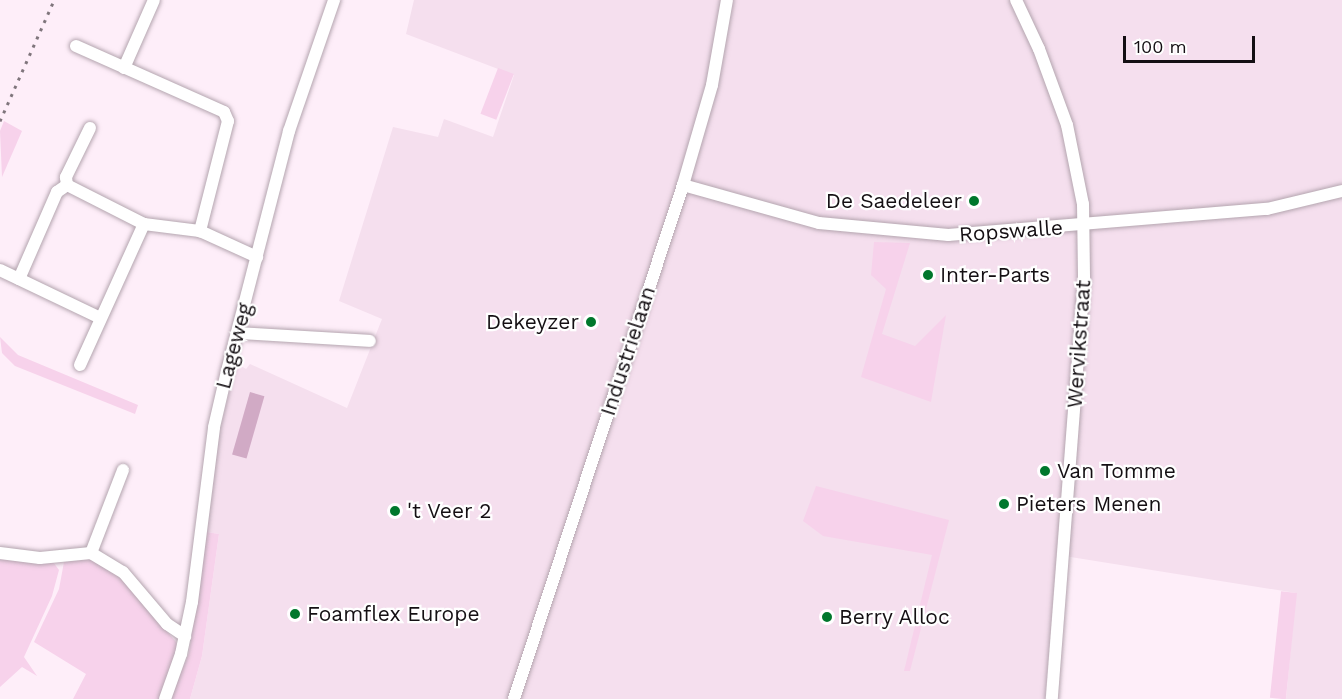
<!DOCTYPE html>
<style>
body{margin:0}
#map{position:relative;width:1342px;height:699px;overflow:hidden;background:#feeef9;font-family:"Work Sans",sans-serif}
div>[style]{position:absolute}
.built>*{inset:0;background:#f5dfee}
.green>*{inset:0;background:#f7d2eb;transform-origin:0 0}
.water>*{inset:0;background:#d1aac5;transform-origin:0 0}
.roads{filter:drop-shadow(0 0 2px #b4a5af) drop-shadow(0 0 2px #b4a5af)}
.minor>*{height:12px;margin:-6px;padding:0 6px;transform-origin:6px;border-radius:6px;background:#fff}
.rail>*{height:3px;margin-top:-1.5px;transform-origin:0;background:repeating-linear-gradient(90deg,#7f757c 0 3px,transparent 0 9px)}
.dots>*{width:16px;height:16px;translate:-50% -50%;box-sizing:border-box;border:3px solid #fff;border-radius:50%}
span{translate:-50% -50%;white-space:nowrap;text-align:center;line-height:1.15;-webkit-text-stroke:4.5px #fff;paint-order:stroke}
.poi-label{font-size:21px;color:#140f13}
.right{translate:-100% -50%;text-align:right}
.left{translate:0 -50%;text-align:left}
.street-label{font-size:21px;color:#140f13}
.scale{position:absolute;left:1123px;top:36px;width:132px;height:27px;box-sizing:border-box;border:3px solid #140f13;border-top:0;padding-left:8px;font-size:18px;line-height:21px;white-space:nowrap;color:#140f13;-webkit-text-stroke:4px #fff;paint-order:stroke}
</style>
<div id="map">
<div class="built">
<div style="clip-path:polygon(414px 0,1342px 0,1342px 699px,1286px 699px,1296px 593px,1058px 555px,1045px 699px,190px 699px,202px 656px,219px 534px,207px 532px,219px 435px,236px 363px,246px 369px,250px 364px,347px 408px,382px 319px,339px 301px,393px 127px,438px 137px,444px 119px,493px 137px,514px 75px,406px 34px)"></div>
</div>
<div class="green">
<div style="left:498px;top:68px;width:17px;height:49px;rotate:21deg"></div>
<div style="clip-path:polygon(4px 121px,22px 131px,2px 177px,0 131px)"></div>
<div style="clip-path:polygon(874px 242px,910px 243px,882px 334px,915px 346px,946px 315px,931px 402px,861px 377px,886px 289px,871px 275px)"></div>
<div style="clip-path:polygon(0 337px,18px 355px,138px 405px,135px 414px,15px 366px,2px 353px)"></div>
<div style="clip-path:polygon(816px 486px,949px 520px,910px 671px,904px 671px,932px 555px,823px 536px,803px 521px)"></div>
<div style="clip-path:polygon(207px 532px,219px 534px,202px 656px,190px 699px,170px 699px,189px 653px)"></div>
<div style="clip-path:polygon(0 556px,53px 562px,59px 570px,52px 596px,24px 657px,37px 676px,22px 667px,0 687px)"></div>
<div style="clip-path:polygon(92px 558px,111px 567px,176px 642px,178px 648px,160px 699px,73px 699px,86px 674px,34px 642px,59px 589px,64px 562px)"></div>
<div style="left:1297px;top:593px;width:107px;height:16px;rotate:96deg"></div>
</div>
<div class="water">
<div style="left:250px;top:392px;width:15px;height:65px;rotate:16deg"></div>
</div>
<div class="roads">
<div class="minor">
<div style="left:1016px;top:0;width:54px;rotate:64.9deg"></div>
<div style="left:1039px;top:49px;width:81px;rotate:69.8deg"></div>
<div style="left:1067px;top:125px;width:81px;rotate:78.6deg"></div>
<div style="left:1083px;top:204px;width:76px;rotate:89.2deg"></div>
<div style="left:1084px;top:280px;width:420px;rotate:94.4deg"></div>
<div style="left:76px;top:46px;width:162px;rotate:24deg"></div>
<div style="left:224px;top:112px;width:10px;rotate:66deg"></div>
<div style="left:228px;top:121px;width:114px;rotate:104.3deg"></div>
<div style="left:124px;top:68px;width:74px;rotate:-66.2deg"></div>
<div style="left:90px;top:128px;width:55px;rotate:116.1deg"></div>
<div style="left:66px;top:177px;width:8px;rotate:83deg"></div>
<div style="left:67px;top:185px;width:86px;rotate:26.9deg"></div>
<div style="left:144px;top:224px;width:56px;rotate:7.1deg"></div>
<div style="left:200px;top:231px;width:63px;rotate:24.5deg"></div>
<div style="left:683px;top:185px;width:141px;rotate:15.6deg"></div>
<div style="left:819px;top:223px;width:130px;rotate:5.3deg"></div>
<div style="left:948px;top:235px;width:320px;rotate:-4.7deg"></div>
<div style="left:1267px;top:209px;width:77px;rotate:-13.5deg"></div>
<div style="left:0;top:270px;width:111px;rotate:25.6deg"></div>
<div style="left:19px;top:279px;width:95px;rotate:-66.4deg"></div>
<div style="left:57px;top:192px;width:12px;rotate:-35deg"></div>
<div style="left:239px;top:333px;width:131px;rotate:3.5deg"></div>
<div style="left:80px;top:365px;width:155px;rotate:-65.6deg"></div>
<div style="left:0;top:553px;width:40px;rotate:7.1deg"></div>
<div style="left:40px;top:558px;width:51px;rotate:-5.6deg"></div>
<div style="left:91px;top:553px;width:37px;rotate:31deg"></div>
<div style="left:123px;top:572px;width:68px;rotate:49.8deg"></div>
<div style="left:167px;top:624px;width:22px;rotate:34deg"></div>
<div style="left:91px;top:553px;width:89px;rotate:-68.9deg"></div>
<div style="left:165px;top:699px;width:48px;rotate:-70.4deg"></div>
<div style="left:181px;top:654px;width:53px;rotate:-78.1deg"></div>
<div style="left:192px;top:602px;width:176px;rotate:-82.8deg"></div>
<div style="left:214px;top:427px;width:57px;rotate:-76.9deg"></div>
<div style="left:227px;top:371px;width:248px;rotate:-75.5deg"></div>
<div style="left:289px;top:131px;width:139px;rotate:-71deg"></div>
<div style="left:514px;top:699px;width:541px;rotate:-71.8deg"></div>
<div style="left:683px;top:185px;width:104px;rotate:-73.8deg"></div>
<div style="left:712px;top:85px;width:86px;rotate:-80deg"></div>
</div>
</div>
<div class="rail">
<div style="left:0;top:121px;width:133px;rotate:-65.9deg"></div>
</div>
<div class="dots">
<div style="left:974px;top:201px;background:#00772c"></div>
<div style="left:928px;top:275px;background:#00772c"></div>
<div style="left:591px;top:322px;background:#00772c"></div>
<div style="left:1045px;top:471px;background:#00772c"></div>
<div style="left:1004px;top:504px;background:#00772c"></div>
<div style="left:395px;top:511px;background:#00772c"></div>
<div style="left:295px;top:614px;background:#00772c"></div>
<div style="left:827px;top:617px;background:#00772c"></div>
</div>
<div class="poi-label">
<span class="right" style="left:962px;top:201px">De Saedeleer</span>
<span class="left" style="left:940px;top:275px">Inter-Parts</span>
<span class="right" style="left:579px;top:322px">Dekeyzer</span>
<span class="left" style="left:1057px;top:471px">Van Tomme</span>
<span class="left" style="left:1016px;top:504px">Pieters Menen</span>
<span class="left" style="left:407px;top:511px">'t Veer 2</span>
<span class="left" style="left:307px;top:614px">Foamflex Europe</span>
<span class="left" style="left:839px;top:617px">Berry Alloc</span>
</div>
<div class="street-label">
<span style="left:1011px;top:231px;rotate:-4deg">Ropswalle</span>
<span style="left:1079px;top:344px;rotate:-86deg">Wervikstraat</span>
<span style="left:234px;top:346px;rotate:-75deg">Lageweg</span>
<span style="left:628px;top:351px;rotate:-72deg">Industrielaan</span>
</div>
<div class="scale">100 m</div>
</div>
